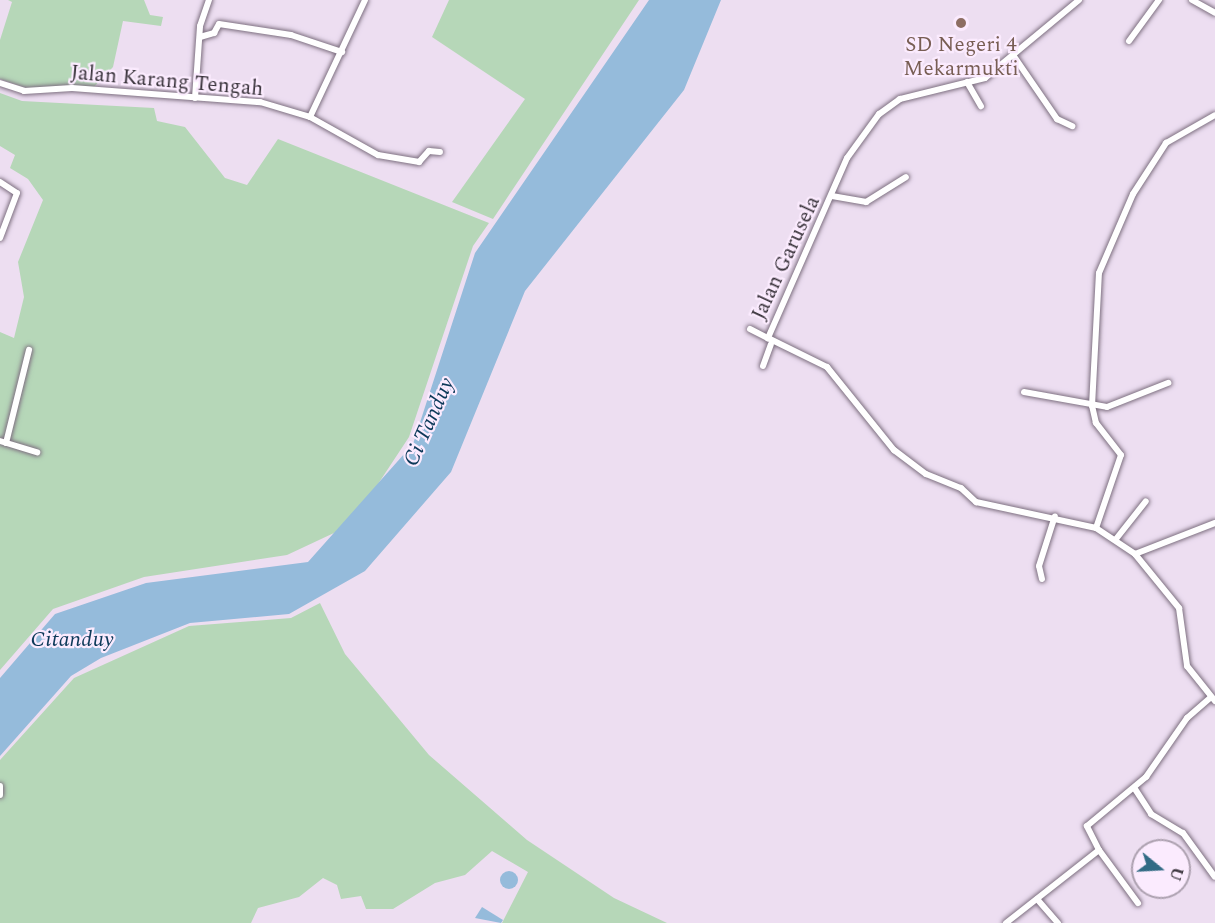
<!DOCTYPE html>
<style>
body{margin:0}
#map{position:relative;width:1215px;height:923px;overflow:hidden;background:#eddef1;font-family:Spectral,serif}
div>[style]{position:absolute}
.green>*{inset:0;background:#b6d7b8}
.water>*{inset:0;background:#95bbdb}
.round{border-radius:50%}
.roads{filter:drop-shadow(0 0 2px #7e7081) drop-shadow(0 0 2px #7e7081)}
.street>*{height:6px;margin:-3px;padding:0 3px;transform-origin:3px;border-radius:3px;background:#fff}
.dots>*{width:16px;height:16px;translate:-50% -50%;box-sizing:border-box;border:3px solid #fbebfe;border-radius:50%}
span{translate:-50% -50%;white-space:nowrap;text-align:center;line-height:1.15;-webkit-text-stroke:4.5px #fbebfe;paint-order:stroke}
.education-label{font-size:21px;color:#785e54}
.street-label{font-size:21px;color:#38323a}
.water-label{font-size:22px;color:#0c3959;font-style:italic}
.north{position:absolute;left:1131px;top:839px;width:60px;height:60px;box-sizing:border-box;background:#fbebfe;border:2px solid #ada1b0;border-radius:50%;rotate:108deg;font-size:16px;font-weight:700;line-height:24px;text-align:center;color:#38323a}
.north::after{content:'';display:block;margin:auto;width:21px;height:27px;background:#326b85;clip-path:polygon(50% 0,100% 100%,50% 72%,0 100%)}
</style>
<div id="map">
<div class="green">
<div style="clip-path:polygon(8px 0,144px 0,150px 15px,163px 17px,161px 26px,123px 21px,113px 67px,92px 89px,26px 88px,0 79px,0 40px,12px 2px)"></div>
<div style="clip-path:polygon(449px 0,639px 0,493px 219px,452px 202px,525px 99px,432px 37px)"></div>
<div style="clip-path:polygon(0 93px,22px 101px,154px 108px,157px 121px,185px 127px,225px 178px,247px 185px,278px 139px,489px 223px,473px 246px,409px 437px,351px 525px,287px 555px,144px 577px,53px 609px,0 670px,0 332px,14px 338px,24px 297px,18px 262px,43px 200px,28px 179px,10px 168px,15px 155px,0 146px)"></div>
<div style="clip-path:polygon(320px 603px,345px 654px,429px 755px,527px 840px,614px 898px,667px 923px,502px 923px,528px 872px,492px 851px,465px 875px,435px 883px,393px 909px,366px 909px,361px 896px,341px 899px,337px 885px,323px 878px,299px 897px,258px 908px,251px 923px,0 923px,0 760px,74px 678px,189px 626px,291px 618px)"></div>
</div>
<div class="water">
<div style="clip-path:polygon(649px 0,721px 0,684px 90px,525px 291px,451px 472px,365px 571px,289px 614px,190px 623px,101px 658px,71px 676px,0 756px,0 678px,55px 614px,146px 583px,308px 562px,413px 444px,475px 253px)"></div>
<div class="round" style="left:500px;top:871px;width:18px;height:18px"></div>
<div style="clip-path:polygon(482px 907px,503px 920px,501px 923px,475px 918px)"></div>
</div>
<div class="roads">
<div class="street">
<div style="left:1079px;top:0;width:122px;rotate:140.3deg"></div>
<div style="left:985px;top:78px;width:88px;rotate:166.1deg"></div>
<div style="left:900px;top:99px;width:26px;rotate:144deg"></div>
<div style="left:879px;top:114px;width:54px;rotate:126deg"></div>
<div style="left:847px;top:158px;width:197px;rotate:113.7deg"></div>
<div style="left:768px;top:338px;width:66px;rotate:26.2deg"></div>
<div style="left:827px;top:367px;width:107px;rotate:51.1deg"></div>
<div style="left:894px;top:450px;width:40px;rotate:37deg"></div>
<div style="left:926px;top:474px;width:38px;rotate:22deg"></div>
<div style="left:961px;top:488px;width:21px;rotate:43deg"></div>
<div style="left:976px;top:502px;width:123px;rotate:12.2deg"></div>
<div style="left:1096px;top:528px;width:47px;rotate:33.7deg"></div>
<div style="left:1135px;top:554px;width:70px;rotate:50.8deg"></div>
<div style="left:1179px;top:608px;width:59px;rotate:82.1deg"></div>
<div style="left:1187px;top:666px;width:45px;rotate:51.3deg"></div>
<div style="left:1192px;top:0;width:26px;rotate:29deg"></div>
<div style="left:200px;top:37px;width:15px;rotate:-16deg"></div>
<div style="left:214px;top:33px;width:10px;rotate:-61deg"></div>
<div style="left:219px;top:24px;width:73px;rotate:8.7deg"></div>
<div style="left:291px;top:35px;width:54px;rotate:18.4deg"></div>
<div style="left:1129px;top:41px;width:51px;rotate:-53.8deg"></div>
<div style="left:1013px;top:55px;width:78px;rotate:55.5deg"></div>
<div style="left:1057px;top:119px;width:17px;rotate:25deg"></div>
<div style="left:967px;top:82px;width:28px;rotate:60deg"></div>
<div style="left:0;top:83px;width:25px;rotate:18deg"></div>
<div style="left:24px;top:91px;width:48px;rotate:-3.6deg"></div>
<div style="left:72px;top:88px;width:189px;rotate:4.3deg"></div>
<div style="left:260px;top:102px;width:52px;rotate:16.7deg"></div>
<div style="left:310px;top:117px;width:129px;rotate:-64.8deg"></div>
<div style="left:195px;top:98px;width:72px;rotate:-86deg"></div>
<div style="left:200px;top:26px;width:28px;rotate:-71deg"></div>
<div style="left:310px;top:117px;width:78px;rotate:29.2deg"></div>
<div style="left:378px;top:155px;width:42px;rotate:9.7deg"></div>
<div style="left:419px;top:162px;width:15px;rotate:-48deg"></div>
<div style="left:429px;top:151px;width:11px;rotate:5deg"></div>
<div style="left:0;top:182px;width:20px;rotate:33deg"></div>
<div style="left:17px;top:193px;width:48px;rotate:110.7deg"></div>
<div style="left:832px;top:196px;width:35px;rotate:10deg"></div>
<div style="left:866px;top:202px;width:47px;rotate:-32deg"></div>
<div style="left:750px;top:329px;width:20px;rotate:27deg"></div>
<div style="left:763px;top:366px;width:23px;rotate:-70deg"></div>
<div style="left:1024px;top:392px;width:84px;rotate:10.2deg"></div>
<div style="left:1107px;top:407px;width:66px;rotate:-21.5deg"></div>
<div style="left:0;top:441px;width:39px;rotate:17deg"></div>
<div style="left:6px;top:443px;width:96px;rotate:-76.1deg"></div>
<div style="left:1096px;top:528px;width:77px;rotate:-71.1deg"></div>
<div style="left:1121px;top:455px;width:41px;rotate:-128deg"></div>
<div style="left:1096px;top:423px;width:17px;rotate:-103deg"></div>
<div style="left:1092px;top:406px;width:133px;rotate:-87deg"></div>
<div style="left:1099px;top:273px;width:86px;rotate:-66.7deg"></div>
<div style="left:1133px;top:194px;width:61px;rotate:-57.1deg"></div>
<div style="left:1166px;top:143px;width:56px;rotate:-29.7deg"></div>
<div style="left:1116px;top:539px;width:48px;rotate:-51.7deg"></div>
<div style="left:1135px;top:554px;width:86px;rotate:-21.2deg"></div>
<div style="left:1042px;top:579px;width:13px;rotate:-103deg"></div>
<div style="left:1039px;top:566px;width:52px;rotate:-72.3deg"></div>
<div style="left:0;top:786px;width:9px;rotate:90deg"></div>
<div style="left:1135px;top:789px;width:30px;rotate:57deg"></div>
<div style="left:1151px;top:814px;width:37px;rotate:31deg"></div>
<div style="left:1183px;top:833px;width:54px;rotate:54deg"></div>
<div style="left:1099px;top:850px;width:66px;rotate:53.7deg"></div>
<div style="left:1037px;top:899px;width:32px;rotate:49deg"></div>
<div style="left:1006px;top:923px;width:118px;rotate:-38.1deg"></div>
<div style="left:1099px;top:850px;width:27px;rotate:-117deg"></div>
<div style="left:1087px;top:826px;width:77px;rotate:-39.7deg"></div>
<div style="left:1146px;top:777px;width:72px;rotate:-55.2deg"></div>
<div style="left:1187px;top:718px;width:32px;rotate:-41deg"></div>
</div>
</div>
<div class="dots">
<div style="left:961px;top:23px;background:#8d6e63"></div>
</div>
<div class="education-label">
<span style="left:961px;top:57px">SD Negeri 4<br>Mekarmukti</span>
</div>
<div class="street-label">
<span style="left:167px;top:81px;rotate:5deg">Jalan Karang Tengah</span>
<span style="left:786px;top:258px;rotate:-65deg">Jalan Garusela</span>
</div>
<div class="water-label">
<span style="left:429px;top:422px;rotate:-66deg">Ci Tanduy</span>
<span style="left:72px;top:640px">Citanduy</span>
</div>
<div class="north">U</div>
</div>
